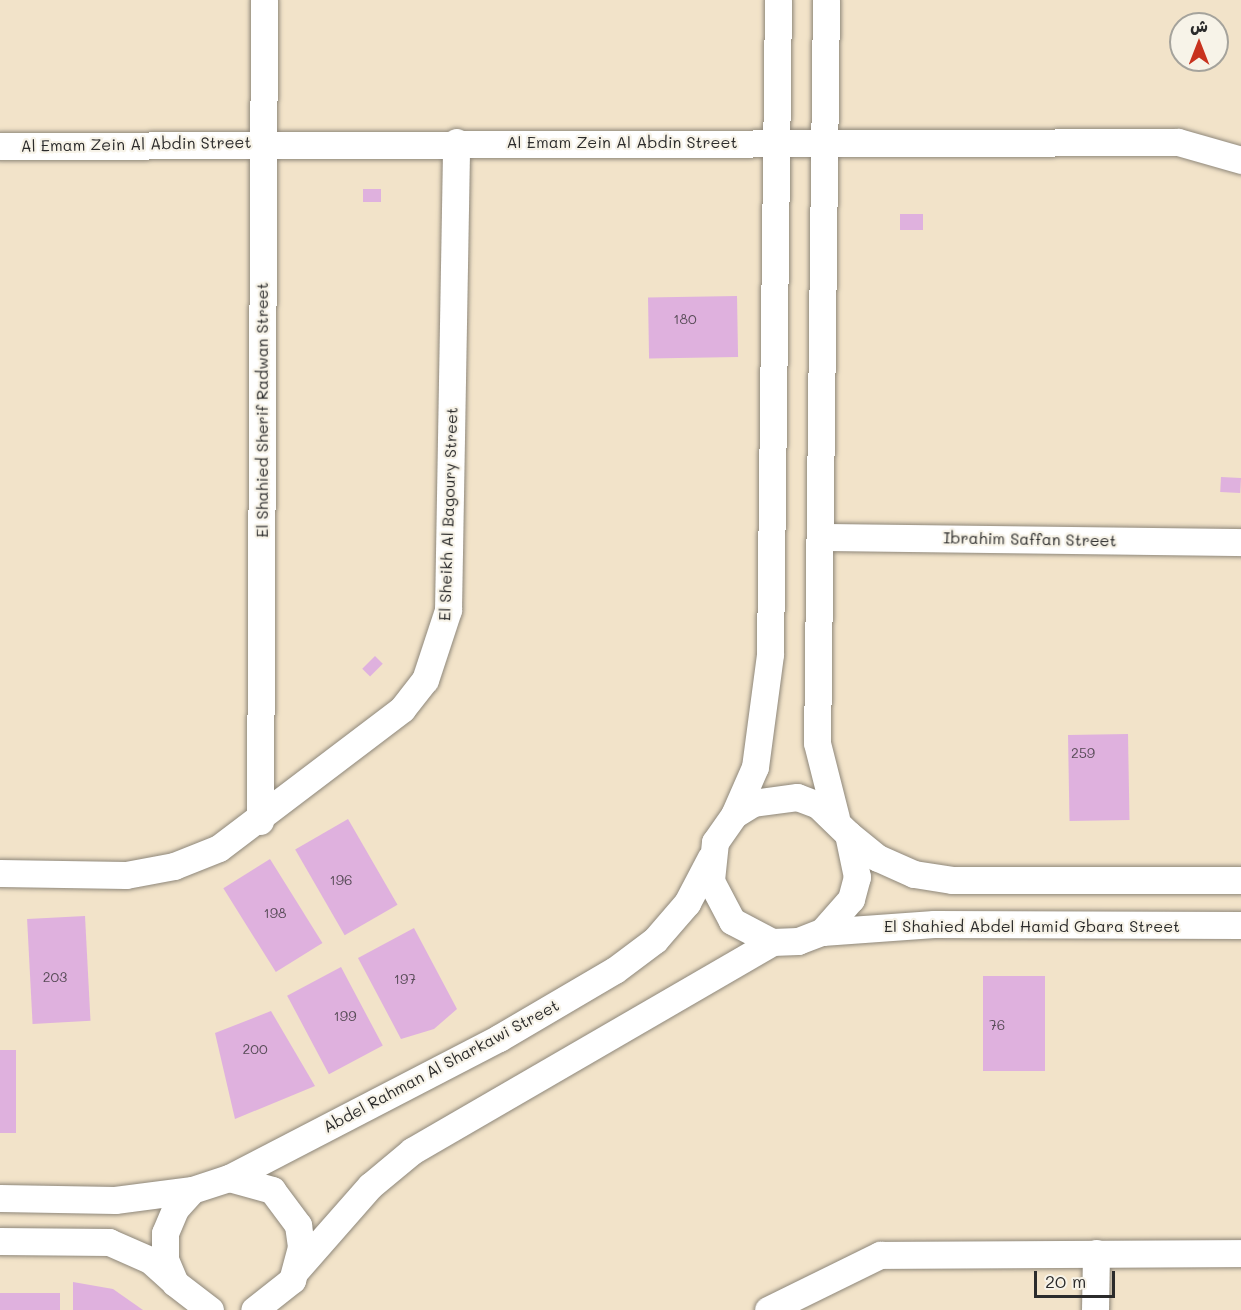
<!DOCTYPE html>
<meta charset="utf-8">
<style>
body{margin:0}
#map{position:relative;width:1241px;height:1310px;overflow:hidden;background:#f2e3c9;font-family:Mali,"Playpen Sans Arabic",sans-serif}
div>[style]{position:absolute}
.building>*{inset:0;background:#dfb1de;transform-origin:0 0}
.roads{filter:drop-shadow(0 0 2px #8e877a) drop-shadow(0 0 2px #8e877a)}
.street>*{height:27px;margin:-13.5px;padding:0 13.5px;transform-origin:13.5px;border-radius:13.5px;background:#fff}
span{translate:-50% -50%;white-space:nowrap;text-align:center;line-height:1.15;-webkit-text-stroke:4.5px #f7f3e8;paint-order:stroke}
.number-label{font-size:14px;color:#584c58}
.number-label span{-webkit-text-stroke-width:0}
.street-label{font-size:16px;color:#2b2b2b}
.north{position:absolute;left:1169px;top:12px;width:60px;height:60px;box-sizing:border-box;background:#f7f3e8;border:2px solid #a5a39c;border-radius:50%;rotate:0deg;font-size:16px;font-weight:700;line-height:24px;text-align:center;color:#2b2b2b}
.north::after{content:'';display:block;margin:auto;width:21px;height:27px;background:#c8321e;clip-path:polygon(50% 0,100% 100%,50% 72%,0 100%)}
.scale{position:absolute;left:1034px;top:1271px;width:81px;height:27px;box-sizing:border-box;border:3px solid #2b2b2b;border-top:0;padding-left:8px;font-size:18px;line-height:21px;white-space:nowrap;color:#2b2b2b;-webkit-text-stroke:4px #f7f3e8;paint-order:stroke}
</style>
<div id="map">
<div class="building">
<div style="left:381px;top:189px;width:13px;height:18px;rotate:90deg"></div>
<div style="left:900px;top:214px;width:23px;height:16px"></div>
<div style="left:737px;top:296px;width:61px;height:89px;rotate:89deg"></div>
<div style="left:1221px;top:477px;width:20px;height:15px;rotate:3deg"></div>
<div style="left:375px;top:656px;width:11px;height:18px;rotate:45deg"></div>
<div style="left:1128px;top:734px;width:86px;height:60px;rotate:89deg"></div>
<div style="left:348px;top:819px;width:99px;height:61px;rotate:60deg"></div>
<div style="left:270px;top:859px;width:99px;height:55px;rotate:58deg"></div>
<div style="left:85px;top:916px;width:105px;height:58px;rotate:87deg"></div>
<div style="clip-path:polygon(414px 928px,457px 1009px,434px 1029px,401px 1039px,358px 958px)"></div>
<div style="left:341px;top:967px;width:89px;height:61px;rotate:62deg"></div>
<div style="left:983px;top:976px;width:62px;height:95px"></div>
<div style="clip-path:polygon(271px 1011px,315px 1086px,235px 1119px,215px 1033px)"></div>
<div style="left:16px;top:1050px;width:83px;height:16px;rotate:90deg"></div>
<div style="clip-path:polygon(73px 1282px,113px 1289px,143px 1310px,73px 1310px)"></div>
<div style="left:60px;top:1293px;width:17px;height:60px;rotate:90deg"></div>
</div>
<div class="roads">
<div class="street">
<div style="left:826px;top:0;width:743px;rotate:90.69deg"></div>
<div style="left:817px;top:743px;width:77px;rotate:75.8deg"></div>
<div style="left:0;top:146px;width:1178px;rotate:-0.19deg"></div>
<div style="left:1178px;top:142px;width:66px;rotate:15.9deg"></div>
<div style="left:820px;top:537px;width:421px;rotate:0.7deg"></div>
<div style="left:734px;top:815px;width:52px;rotate:-66.4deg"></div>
<div style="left:755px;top:767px;width:114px;rotate:-82.4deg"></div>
<div style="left:770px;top:654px;width:654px;rotate:-89.3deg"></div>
<div style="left:260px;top:821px;width:821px;rotate:-89.72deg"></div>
<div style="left:848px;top:834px;width:38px;rotate:39deg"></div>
<div style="left:878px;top:858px;width:39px;rotate:24deg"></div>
<div style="left:914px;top:874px;width:38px;rotate:9deg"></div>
<div style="left:952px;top:880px;width:289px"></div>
<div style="left:0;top:873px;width:126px;rotate:0.9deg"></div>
<div style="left:126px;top:875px;width:49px;rotate:-10.6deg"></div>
<div style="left:174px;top:866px;width:48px;rotate:-21.8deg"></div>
<div style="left:219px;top:848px;width:230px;rotate:-37.2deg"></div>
<div style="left:402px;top:709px;width:37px;rotate:-52deg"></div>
<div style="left:425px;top:680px;width:74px;rotate:-71.8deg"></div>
<div style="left:448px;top:610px;width:468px;rotate:-89deg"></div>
<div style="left:822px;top:932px;width:44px;rotate:-48.7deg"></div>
<div style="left:851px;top:899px;width:23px;rotate:-75deg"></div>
<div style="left:857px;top:877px;width:44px;rotate:-101.8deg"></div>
<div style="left:848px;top:834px;width:42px;rotate:-136deg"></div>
<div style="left:818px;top:805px;width:22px;rotate:-159deg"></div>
<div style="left:797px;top:797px;width:44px;rotate:172.2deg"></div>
<div style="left:753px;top:803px;width:22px;rotate:148deg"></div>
<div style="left:734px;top:815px;width:33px;rotate:125deg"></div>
<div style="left:715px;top:842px;width:39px;rotate:96deg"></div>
<div style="left:711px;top:881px;width:45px;rotate:62.3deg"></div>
<div style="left:732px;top:921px;width:45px;rotate:27.7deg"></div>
<div style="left:772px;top:942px;width:26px;rotate:-2deg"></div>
<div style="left:798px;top:941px;width:26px;rotate:-21deg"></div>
<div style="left:822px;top:932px;width:112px;rotate:-4.1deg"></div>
<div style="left:934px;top:924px;width:307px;rotate:0.2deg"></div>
<div style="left:229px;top:1178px;width:304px;rotate:-27.4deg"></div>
<div style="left:499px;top:1038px;width:134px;rotate:-30.4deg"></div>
<div style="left:615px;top:970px;width:50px;rotate:-36.9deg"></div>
<div style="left:655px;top:940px;width:49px;rotate:-49.1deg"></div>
<div style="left:687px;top:903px;width:50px;rotate:-62.4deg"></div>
<div style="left:0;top:1198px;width:115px;rotate:1deg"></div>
<div style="left:115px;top:1200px;width:78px;rotate:-7.4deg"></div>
<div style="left:0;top:1241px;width:109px;rotate:0.5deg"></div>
<div style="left:109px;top:1242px;width:45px;rotate:23.7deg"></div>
<div style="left:150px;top:1260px;width:31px;rotate:42deg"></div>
<div style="left:297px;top:1269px;width:111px;rotate:-48.7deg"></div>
<div style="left:370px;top:1186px;width:55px;rotate:-39.8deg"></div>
<div style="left:412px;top:1151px;width:416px;rotate:-30.1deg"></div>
<div style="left:210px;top:1310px;width:44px;rotate:-142.4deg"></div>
<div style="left:175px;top:1283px;width:26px;rotate:-113deg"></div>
<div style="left:165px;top:1259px;width:26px;rotate:-90deg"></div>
<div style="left:165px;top:1233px;width:26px;rotate:-67deg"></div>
<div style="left:175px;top:1209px;width:25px;rotate:-48deg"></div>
<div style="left:192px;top:1190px;width:39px;rotate:-18deg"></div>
<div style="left:229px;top:1178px;width:45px;rotate:15.6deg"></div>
<div style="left:272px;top:1190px;width:44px;rotate:53.4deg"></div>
<div style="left:298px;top:1225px;width:22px;rotate:82deg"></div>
<div style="left:301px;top:1247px;width:34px;rotate:105deg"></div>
<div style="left:292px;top:1280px;width:48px;rotate:141.7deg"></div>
<div style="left:768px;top:1310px;width:125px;rotate:-26.2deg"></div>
<div style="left:880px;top:1255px;width:361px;rotate:-0.3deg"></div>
<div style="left:1095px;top:1310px;width:57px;rotate:-89deg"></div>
</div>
</div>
<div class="number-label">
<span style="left:685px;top:319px">180</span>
<span style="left:1083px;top:753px">259</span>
<span style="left:341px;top:880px">196</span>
<span style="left:275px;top:913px">198</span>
<span style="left:55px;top:977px">203</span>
<span style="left:405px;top:979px">197</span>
<span style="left:345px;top:1016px">199</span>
<span style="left:997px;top:1025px">76</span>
<span style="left:255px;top:1049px">200</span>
</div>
<div class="street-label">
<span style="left:622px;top:142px">Al Emam Zein Al Abdin Street</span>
<span style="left:136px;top:144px;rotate:-1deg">Al Emam Zein Al Abdin Street</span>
<span style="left:262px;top:410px;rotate:-90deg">El Shahied Sherif Radwan Street</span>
<span style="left:448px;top:514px;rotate:-88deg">El Sheikh Al Bagoury Street</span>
<span style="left:1030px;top:539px;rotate:1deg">Ibrahim Saffan Street</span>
<span style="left:1032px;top:926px">El Shahied Abdel Hamid Gbara Street</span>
<span style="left:441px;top:1066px;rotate:-28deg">Abdel Rahman Al Sharkawi Street</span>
</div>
<div class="north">ش</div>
<div class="scale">20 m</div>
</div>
